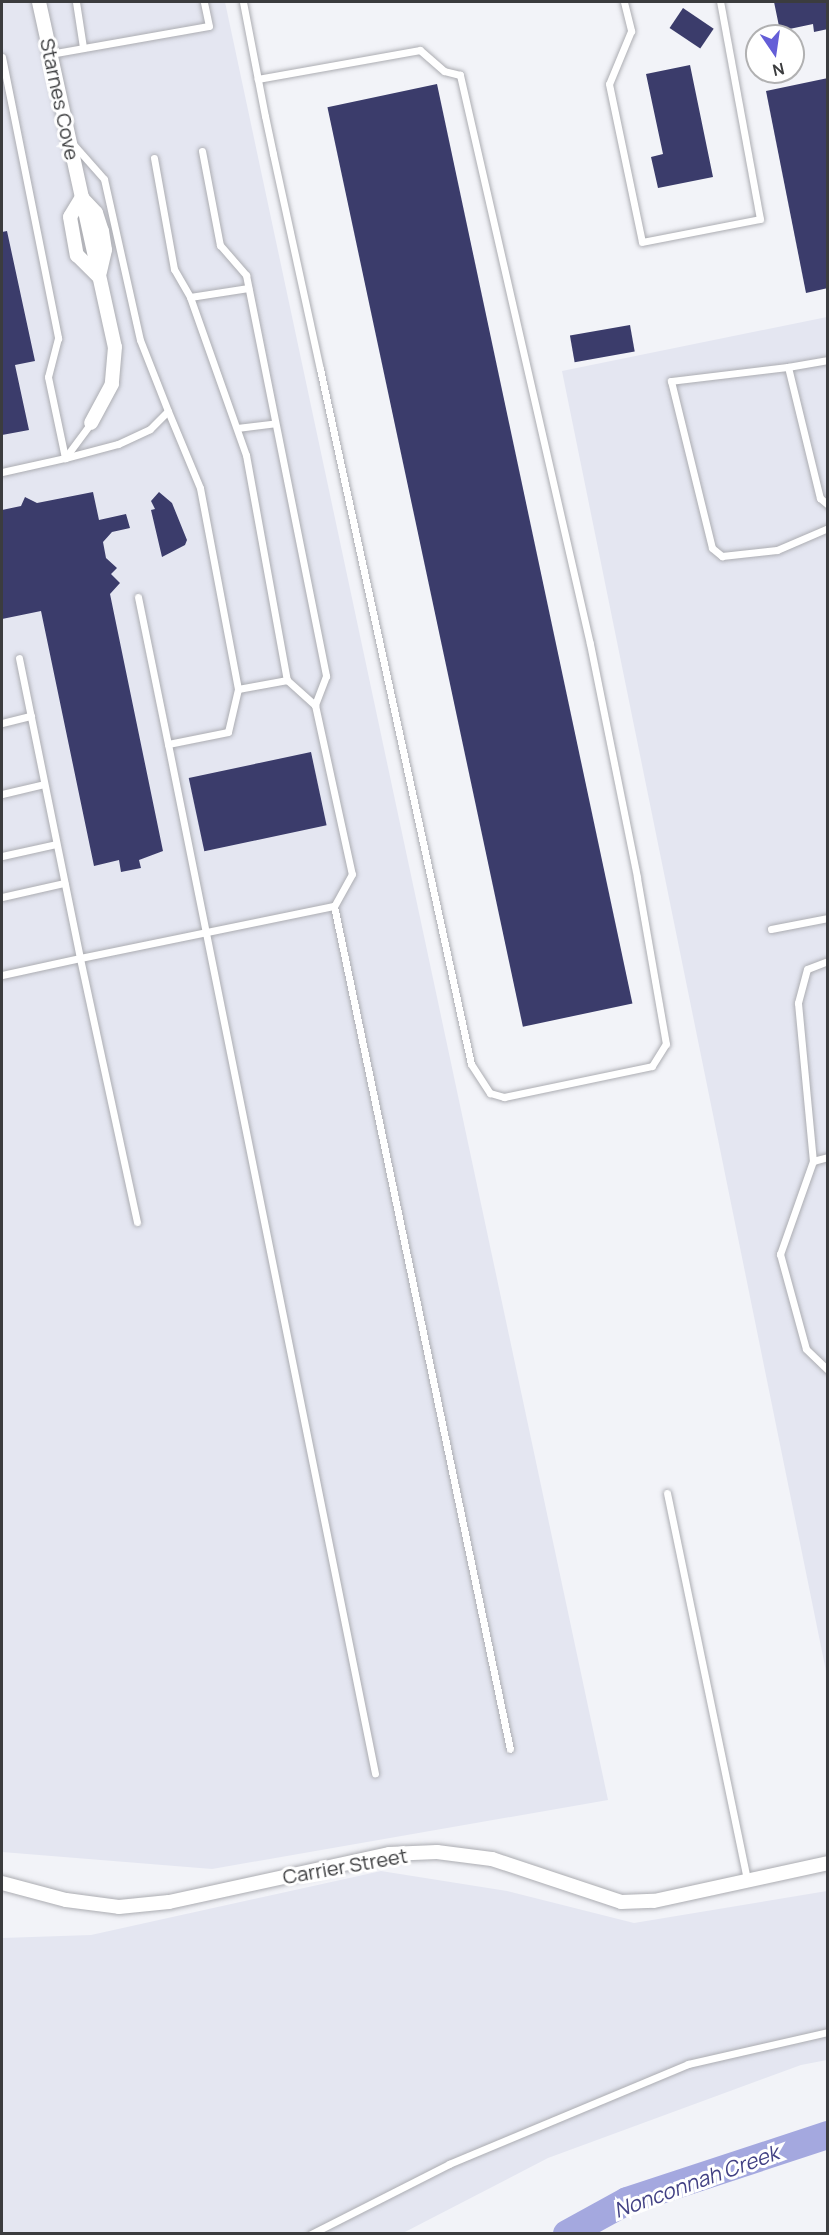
<!DOCTYPE html>
<style>
body{margin:0}
#map{position:relative;width:829px;height:2235px;overflow:hidden;background:#f2f3f8;font-family:Manrope,sans-serif}
div>[style]{position:absolute}
.built>*{inset:0;background:#e4e6f1}
.river>*{height:28px;margin:-14px;padding:0 14px;transform-origin:14px;border-radius:14px;background:#a4a8df}
.building>*{inset:0;background:#3b3c6b;transform-origin:0 0}
.roads{filter:drop-shadow(0 0 2px #acadb2) drop-shadow(0 0 2px #acadb2)}
.service>*{height:7px;margin:-3.5px;padding:0 3.5px;transform-origin:3.5px;border-radius:3.5px;background:#fff}
.minor>*{height:14px;margin:-7px;padding:0 7px;transform-origin:7px;border-radius:7px;background:#fff}
span{translate:-50% -50%;white-space:nowrap;text-align:center;line-height:1.15;-webkit-text-stroke:6px #fff;paint-order:stroke}
.street-label{font-size:20px;color:#3b3c3e}
.water-label{font-size:21px;color:#424184;font-style:italic}
.frame{position:absolute;inset:0;border:3px solid #3b3c3e;pointer-events:none}
.north{position:absolute;left:745px;top:24px;width:60px;height:60px;box-sizing:border-box;background:#fff;border:2px solid #b1b1b2;border-radius:50%;rotate:167deg;font-size:16px;font-weight:700;line-height:24px;text-align:center;color:#3b3c3e}
.north::after{content:'';display:block;margin:auto;width:21px;height:27px;background:#645ed7;clip-path:polygon(50% 0,100% 100%,50% 72%,0 100%)}
</style>
<div id="map">
<div class="built">
<div style="clip-path:polygon(2px 2px,225px 2px,608px 1800px,212px 1869px,2px 1852px)"></div>
<div style="clip-path:polygon(827px 317px,827px 1676px,562px 371px)"></div>
<div style="clip-path:polygon(381px 1871px,507px 1891px,634px 1923px,827px 1891px,827px 2060px,801px 2065px,548px 2158px,403px 2233px,2px 2233px,2px 1938px,91px 1935px)"></div>
</div>
<div class="river">
<div style="left:567px;top:2234px;width:68px;rotate:-28.8deg"></div>
<div style="left:627px;top:2201px;width:212px;rotate:-18.2deg"></div>
</div>
<div class="building">
<div style="clip-path:polygon(774px 2px,828px 2px,828px 29px,814px 32px,813px 24px,780px 31px)"></div>
<div style="left:683px;top:8px;width:37px;height:24px;rotate:34deg"></div>
<div style="clip-path:polygon(690px 65px,713px 177px,658px 188px,651px 157px,663px 154px,646px 74px)"></div>
<div style="clip-path:polygon(828px 78px,828px 288px,806px 293px,766px 91px)"></div>
<div style="left:437px;top:84px;width:940px;height:112px;rotate:78deg"></div>
<div style="clip-path:polygon(7px 231px,35px 361px,15px 365px,29px 430px,2px 435px,2px 232px)"></div>
<div style="left:630px;top:325px;width:27px;height:61px;rotate:80deg"></div>
<div style="clip-path:polygon(93px 492px,99px 520px,126px 514px,130px 528px,112px 532px,103px 542px,106px 558px,117px 568px,111px 574px,120px 583px,110px 594px,163px 851px,139px 860px,141px 868px,121px 872px,119px 860px,94px 866px,41px 611px,2px 619px,2px 510px,21px 506px,25px 497px,37px 503px)"></div>
<div style="clip-path:polygon(159px 492px,172px 503px,187px 540px,185px 545px,162px 557px,151px 510px,155px 509px,151px 501px)"></div>
<div style="left:311px;top:752px;width:75px;height:125px;rotate:78deg"></div>
</div>
<div class="roads">
<div class="service">
<div style="left:76px;top:2px;width:46px;rotate:81.2deg"></div>
<div style="left:243px;top:2px;width:116px;rotate:79.1deg"></div>
<div style="left:265px;top:116px;width:39px;rotate:78deg"></div>
<div style="left:273px;top:154px;width:220px;rotate:77.7deg"></div>
<div style="left:320px;top:369px;width:711px;rotate:77.74deg"></div>
<div style="left:471px;top:1064px;width:35px;rotate:57deg"></div>
<div style="left:490px;top:1093px;width:15px;rotate:16deg"></div>
<div style="left:504px;top:1097px;width:151px;rotate:-11.8deg"></div>
<div style="left:652px;top:1066px;width:26px;rotate:-58deg"></div>
<div style="left:666px;top:1044px;width:169px;rotate:-99.9deg"></div>
<div style="left:637px;top:877px;width:238px;rotate:-101.4deg"></div>
<div style="left:590px;top:644px;width:584px;rotate:-102.87deg"></div>
<div style="left:460px;top:75px;width:16px;rotate:-166deg"></div>
<div style="left:444px;top:71px;width:32px;rotate:-139deg"></div>
<div style="left:420px;top:50px;width:165px;rotate:169.9deg"></div>
<div style="left:624px;top:2px;width:30px;rotate:76deg"></div>
<div style="left:631px;top:31px;width:57px;rotate:112.5deg"></div>
<div style="left:609px;top:84px;width:161px;rotate:78.2deg"></div>
<div style="left:642px;top:242px;width:120px;rotate:-11deg"></div>
<div style="left:760px;top:219px;width:221px;rotate:-100.4deg"></div>
<div style="left:50px;top:54px;width:161px;rotate:-10deg"></div>
<div style="left:209px;top:26px;width:25px;rotate:-102deg"></div>
<div style="left:2px;top:57px;width:287px;rotate:78.7deg"></div>
<div style="left:58px;top:338px;width:40px;rotate:104.4deg"></div>
<div style="left:48px;top:377px;width:83px;rotate:78.1deg"></div>
<div style="left:65px;top:458px;width:55px;rotate:-14.8deg"></div>
<div style="left:118px;top:444px;width:35px;rotate:-25deg"></div>
<div style="left:150px;top:429px;width:25px;rotate:-45deg"></div>
<div style="left:168px;top:411px;width:76px;rotate:-111.5deg"></div>
<div style="left:140px;top:340px;width:165px;rotate:-102.6deg"></div>
<div style="left:104px;top:179px;width:47px;rotate:-131.5deg"></div>
<div style="left:202px;top:151px;width:96px;rotate:79.2deg"></div>
<div style="left:220px;top:245px;width:40px;rotate:49deg"></div>
<div style="left:246px;top:275px;width:409px;rotate:78.7deg"></div>
<div style="left:326px;top:676px;width:31px;rotate:111deg"></div>
<div style="left:154px;top:158px;width:113px;rotate:79.8deg"></div>
<div style="left:174px;top:269px;width:32px;rotate:60deg"></div>
<div style="left:190px;top:297px;width:168px;rotate:70.5deg"></div>
<div style="left:246px;top:455px;width:229px;rotate:79.7deg"></div>
<div style="left:190px;top:297px;width:59px;rotate:-8.8deg"></div>
<div style="left:828px;top:360px;width:41px;rotate:170.1deg"></div>
<div style="left:788px;top:367px;width:135px;rotate:76.3deg"></div>
<div style="left:820px;top:498px;width:11px;rotate:41deg"></div>
<div style="left:788px;top:367px;width:118px;rotate:173.2deg"></div>
<div style="left:671px;top:381px;width:172px;rotate:76.2deg"></div>
<div style="left:712px;top:548px;width:13px;rotate:39deg"></div>
<div style="left:722px;top:556px;width:55px;rotate:-6.2deg"></div>
<div style="left:777px;top:550px;width:56px;rotate:-23.3deg"></div>
<div style="left:168px;top:411px;width:83px;rotate:67.4deg"></div>
<div style="left:200px;top:488px;width:205px;rotate:79.3deg"></div>
<div style="left:238px;top:689px;width:44px;rotate:103.1deg"></div>
<div style="left:228px;top:732px;width:61px;rotate:168.7deg"></div>
<div style="left:168px;top:744px;width:1050px;rotate:78.63deg"></div>
<div style="left:237px;top:428px;width:38px;rotate:-7deg"></div>
<div style="left:2px;top:472px;width:65px;rotate:-12.5deg"></div>
<div style="left:65px;top:458px;width:44px;rotate:-53.4deg"></div>
<div style="left:138px;top:597px;width:150px;rotate:78.5deg"></div>
<div style="left:238px;top:689px;width:50px;rotate:-10.4deg"></div>
<div style="left:287px;top:680px;width:38px;rotate:42deg"></div>
<div style="left:315px;top:705px;width:173px;rotate:77.7deg"></div>
<div style="left:352px;top:874px;width:37px;rotate:119deg"></div>
<div style="left:2px;top:723px;width:30px;rotate:-14deg"></div>
<div style="left:2px;top:794px;width:43px;rotate:-13.4deg"></div>
<div style="left:2px;top:856px;width:55px;rotate:-12.5deg"></div>
<div style="left:2px;top:897px;width:64px;rotate:-12.7deg"></div>
<div style="left:771px;top:929px;width:58px;rotate:-10.9deg"></div>
<div style="left:828px;top:961px;width:22px;rotate:159deg"></div>
<div style="left:807px;top:969px;width:35px;rotate:105deg"></div>
<div style="left:798px;top:1003px;width:159px;rotate:84.6deg"></div>
<div style="left:813px;top:1161px;width:99px;rotate:109.5deg"></div>
<div style="left:780px;top:1254px;width:98px;rotate:74.7deg"></div>
<div style="left:806px;top:1349px;width:30px;rotate:44deg"></div>
<div style="left:2px;top:975px;width:80px;rotate:-12.3deg"></div>
<div style="left:80px;top:958px;width:306px;rotate:-101.5deg"></div>
<div style="left:813px;top:1161px;width:16px;rotate:-15deg"></div>
<div style="left:137px;top:1222px;width:270px;rotate:-102.2deg"></div>
<div style="left:80px;top:958px;width:259px;rotate:-11.6deg"></div>
<div style="left:334px;top:906px;width:861px;rotate:78.21deg"></div>
<div style="left:667px;top:1493px;width:396px;rotate:78.3deg"></div>
<div style="left:311px;top:2234px;width:155px;rotate:-26.9deg"></div>
<div style="left:449px;top:2164px;width:259px;rotate:-22.7deg"></div>
<div style="left:688px;top:2064px;width:144px;rotate:-12.9deg"></div>
</div>
<div class="minor">
<div style="left:39px;top:2px;width:353px;rotate:77.6deg"></div>
<div style="left:115px;top:347px;width:37px;rotate:95deg"></div>
<div style="left:112px;top:384px;width:44px;rotate:118.3deg"></div>
<div style="left:82px;top:197px;width:23px;rotate:121deg"></div>
<div style="left:70px;top:217px;width:39px;rotate:80deg"></div>
<div style="left:77px;top:255px;width:31px;rotate:45deg"></div>
<div style="left:83px;top:199px;width:19px;rotate:47deg"></div>
<div style="left:96px;top:213px;width:19px;rotate:72deg"></div>
<div style="left:102px;top:231px;width:19px;rotate:81deg"></div>
<div style="left:105px;top:250px;width:23px;rotate:103deg"></div>
<div style="left:2px;top:1883px;width:66px;rotate:14.9deg"></div>
<div style="left:66px;top:1900px;width:53px;rotate:7.5deg"></div>
<div style="left:119px;top:1907px;width:50px;rotate:-5.7deg"></div>
<div style="left:169px;top:1902px;width:225px;rotate:-12.3deg"></div>
<div style="left:389px;top:1854px;width:48px;rotate:-2.4deg"></div>
<div style="left:437px;top:1852px;width:55px;rotate:7.3deg"></div>
<div style="left:492px;top:1859px;width:136px;rotate:18.4deg"></div>
<div style="left:621px;top:1902px;width:33px;rotate:-2deg"></div>
<div style="left:654px;top:1901px;width:178px;rotate:-12.3deg"></div>
</div>
</div>
<div class="street-label">
<span style="left:60px;top:99px;rotate:78deg">Starnes Cove</span>
<span style="left:345px;top:1866px;rotate:-10deg">Carrier Street</span>
</div>
<div class="water-label">
<span style="left:696px;top:2181px;rotate:-20deg">Nonconnah Creek</span>
</div>
<div class="frame"></div>
<div class="north">N</div>
</div>
